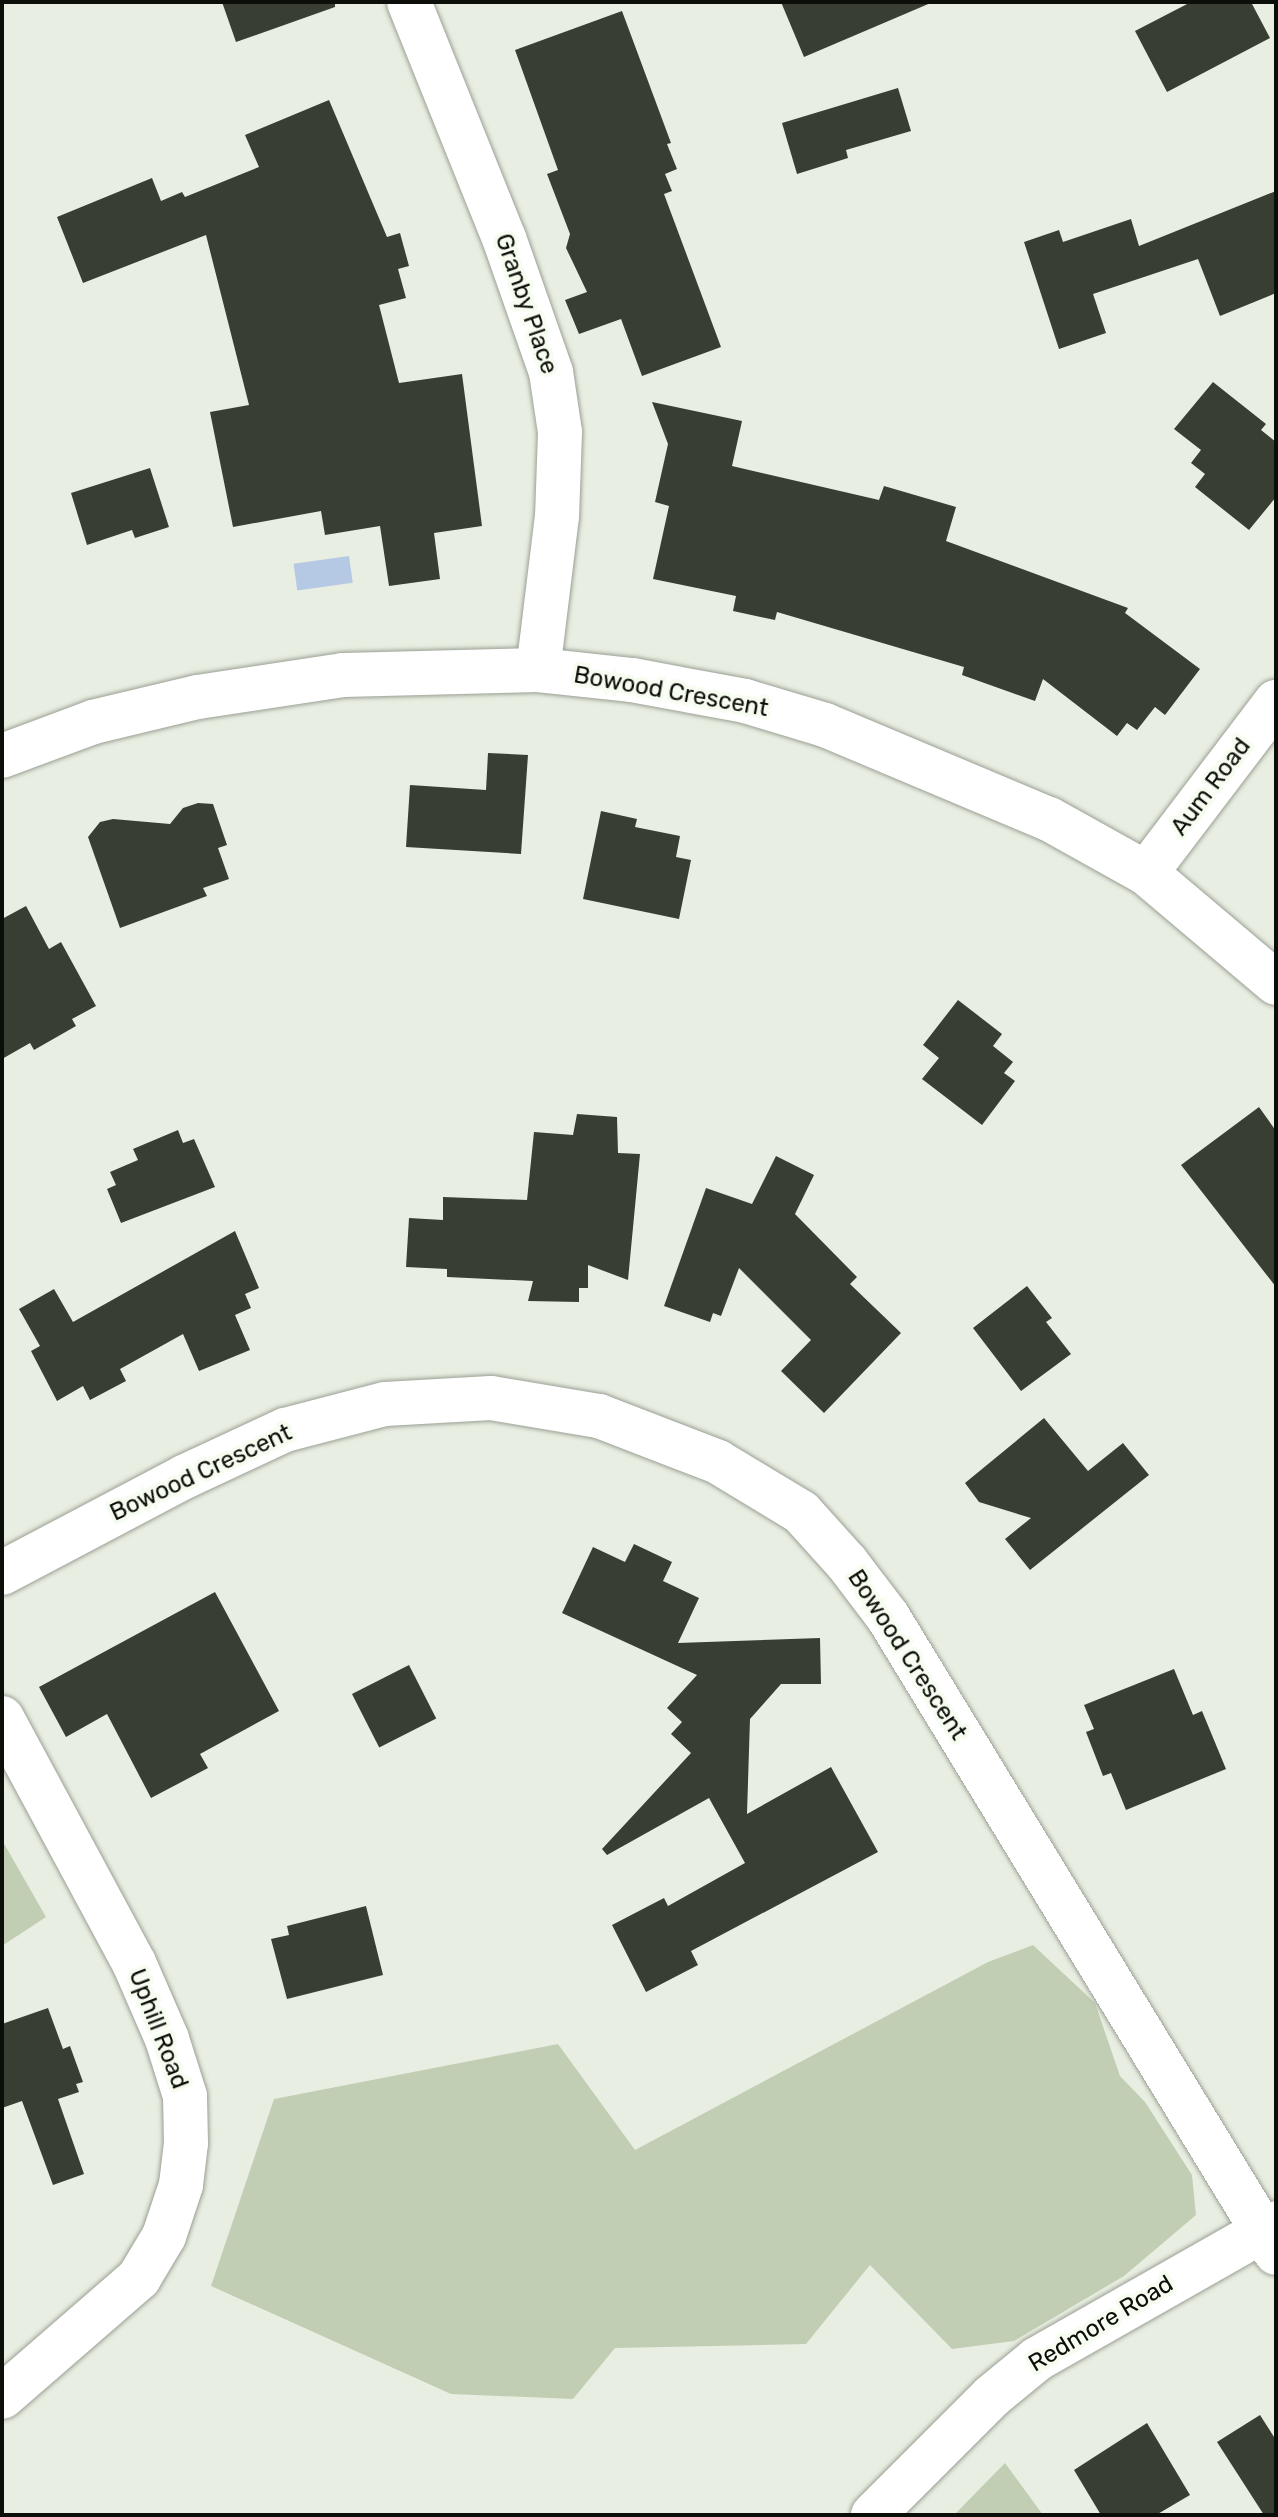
<!DOCTYPE html>
<style>
body{margin:0}
#map{position:relative;width:1278px;height:2517px;overflow:hidden;background:#e9eee2;font-family:Rubik,sans-serif}
div>[style]{position:absolute}
.green>*{inset:0;background:#c2ceb3}
.water>*{inset:0;background:#b5c9e5;transform-origin:0 0}
.building>*{inset:0;background:#393e33;transform-origin:0 0}
.roads{filter:drop-shadow(0 0 2px #9aa094) drop-shadow(0 0 2px #9aa094)}
.minor>*{height:44px;margin:-22px;padding:0 22px;transform-origin:22px;border-radius:22px;background:#fff}
span{translate:-50% -50%;white-space:nowrap;text-align:center;line-height:1.15;-webkit-text-stroke:8px #f6fcef;paint-order:stroke}
.street-label{font-size:24px;color:#0c0e09}
.frame{position:absolute;inset:0;border:4px solid #0c0e09;pointer-events:none}
</style>
<div id="map">
<div class="green">
<div style="clip-path:polygon(2px 1840px,46px 1917px,2px 1946px)"></div>
<div style="clip-path:polygon(1033px 1945px,1095px 2003px,1120px 2076px,1145px 2102px,1192px 2175px,1196px 2215px,1124px 2276px,1014px 2341px,952px 2349px,870px 2265px,806px 2344px,615px 2348px,573px 2399px,451px 2394px,211px 2286px,274px 2099px,558px 2044px,635px 2150px,988px 1962px)"></div>
<div style="clip-path:polygon(1005px 2463px,1043px 2515px,954px 2515px)"></div>
</div>
<div class="water">
<div style="left:349px;top:556px;width:27px;height:56px;rotate:82deg"></div>
</div>
<div class="building">
<div style="clip-path:polygon(222px 2px,335px 2px,335px 7px,236px 42px)"></div>
<div style="clip-path:polygon(781px 2px,933px 2px,804px 57px)"></div>
<div style="clip-path:polygon(1191px 2px,1251px 2px,1270px 38px,1167px 92px,1135px 31px)"></div>
<div style="clip-path:polygon(622px 11px,671px 143px,667px 144px,677px 169px,665px 174px,672px 191px,664px 194px,721px 347px,642px 376px,621px 319px,579px 334px,565px 300px,587px 292px,566px 248px,570px 234px,547px 174px,558px 170px,515px 50px)"></div>
<div style="clip-path:polygon(898px 88px,911px 131px,846px 150px,848px 158px,797px 174px,782px 123px)"></div>
<div style="clip-path:polygon(329px 100px,387px 237px,400px 233px,409px 266px,398px 269px,406px 298px,379px 305px,399px 383px,462px 374px,482px 526px,434px 533px,440px 579px,389px 586px,380px 526px,325px 535px,321px 511px,233px 527px,210px 412px,249px 405px,206px 235px,83px 283px,57px 217px,152px 178px,161px 201px,182px 192px,185px 197px,259px 167px,245px 135px)"></div>
<div style="clip-path:polygon(1276px 191px,1276px 293px,1220px 316px,1198px 259px,1093px 294px,1106px 333px,1059px 349px,1024px 242px,1059px 230px,1063px 242px,1131px 219px,1139px 246px)"></div>
<div style="clip-path:polygon(1213px 382px,1266px 424px,1261px 430px,1276px 442px,1276px 497px,1249px 530px,1195px 487px,1205px 474px,1191px 463px,1201px 450px,1174px 429px)"></div>
<div style="clip-path:polygon(652px 402px,742px 421px,732px 466px,879px 500px,884px 486px,956px 507px,946px 541px,1128px 608px,1125px 613px,1200px 669px,1165px 715px,1155px 707px,1137px 730px,1127px 723px,1117px 736px,1043px 679px,1035px 701px,962px 675px,964px 667px,777px 612px,775px 620px,733px 611px,736px 596px,653px 579px,669px 506px,655px 502px,668px 444px)"></div>
<div style="clip-path:polygon(150px 468px,169px 527px,135px 538px,132px 530px,87px 545px,71px 493px)"></div>
<div style="clip-path:polygon(488px 753px,528px 755px,521px 854px,406px 847px,410px 785px,486px 790px)"></div>
<div style="clip-path:polygon(198px 803px,213px 804px,227px 845px,218px 848px,229px 879px,203px 888px,207px 896px,120px 928px,88px 837px,100px 822px,113px 819px,170px 824px,183px 808px)"></div>
<div style="clip-path:polygon(601px 811px,637px 819px,635px 827px,680px 836px,676px 857px,691px 860px,679px 919px,583px 899px)"></div>
<div style="clip-path:polygon(26px 906px,49px 949px,61px 942px,96px 1006px,72px 1019px,76px 1026px,34px 1050px,30px 1043px,2px 1059px,2px 919px)"></div>
<div style="clip-path:polygon(958px 1000px,1002px 1034px,993px 1046px,1013px 1062px,1004px 1073px,1015px 1081px,982px 1125px,922px 1079px,939px 1058px,923px 1045px)"></div>
<div style="clip-path:polygon(1259px 1107px,1276px 1131px,1276px 1287px,1181px 1165px)"></div>
<div style="clip-path:polygon(577px 1114px,617px 1117px,618px 1153px,640px 1154px,628px 1280px,588px 1265px,588px 1288px,579px 1288px,579px 1302px,528px 1301px,533px 1281px,447px 1277px,447px 1269px,406px 1267px,409px 1218px,443px 1220px,443px 1197px,527px 1200px,534px 1132px,573px 1135px)"></div>
<div style="clip-path:polygon(178px 1130px,183px 1143px,194px 1139px,215px 1187px,121px 1223px,107px 1189px,116px 1185px,110px 1172px,138px 1160px,133px 1149px)"></div>
<div style="clip-path:polygon(776px 1156px,814px 1175px,795px 1214px,857px 1277px,850px 1284px,901px 1333px,824px 1413px,781px 1371px,811px 1340px,739px 1268px,721px 1316px,713px 1313px,710px 1322px,664px 1306px,706px 1188px,752px 1204px)"></div>
<div style="clip-path:polygon(235px 1231px,259px 1288px,245px 1294px,251px 1308px,235px 1315px,250px 1350px,199px 1371px,183px 1334px,120px 1369px,126px 1381px,90px 1400px,83px 1386px,57px 1401px,31px 1351px,40px 1346px,19px 1309px,54px 1289px,73px 1322px)"></div>
<div style="clip-path:polygon(1027px 1286px,1052px 1318px,1046px 1322px,1071px 1354px,1021px 1391px,973px 1328px)"></div>
<div style="clip-path:polygon(1044px 1418px,1088px 1471px,1123px 1443px,1149px 1475px,1030px 1570px,1005px 1539px,1031px 1518px,979px 1502px,965px 1483px)"></div>
<div style="clip-path:polygon(634px 1544px,672px 1562px,663px 1581px,699px 1598px,678px 1643px,820px 1638px,821px 1684px,781px 1684px,750px 1719px,747px 1814px,831px 1767px,878px 1852px,691px 1951px,698px 1965px,646px 1992px,612px 1925px,664px 1898px,668px 1906px,745px 1863px,709px 1798px,607px 1855px,602px 1849px,691px 1753px,671px 1734px,682px 1722px,667px 1708px,697px 1675px,562px 1613px,593px 1547px,625px 1562px)"></div>
<div style="clip-path:polygon(215px 1592px,279px 1711px,200px 1754px,208px 1768px,151px 1798px,107px 1714px,66px 1737px,39px 1687px)"></div>
<div style="left:409px;top:1665px;width:60px;height:64px;rotate:63deg"></div>
<div style="clip-path:polygon(1174px 1669px,1193px 1715px,1202px 1711px,1226px 1769px,1126px 1810px,1111px 1773px,1103px 1776px,1086px 1732px,1094px 1729px,1084px 1705px)"></div>
<div style="clip-path:polygon(366px 1906px,383px 1975px,287px 1999px,271px 1939px,289px 1935px,287px 1926px)"></div>
<div style="clip-path:polygon(48px 2008px,63px 2049px,70px 2046px,83px 2082px,76px 2084px,79px 2092px,58px 2099px,84px 2174px,53px 2185px,22px 2101px,2px 2108px,2px 2024px)"></div>
<div style="clip-path:polygon(1260px 2415px,1276px 2440px,1276px 2515px,1264px 2515px,1217px 2442px)"></div>
<div style="clip-path:polygon(1147px 2423px,1190px 2495px,1156px 2515px,1101px 2515px,1074px 2470px)"></div>
</div>
<div class="roads">
<div class="minor">
<div style="left:409px;top:2px;width:254px;rotate:68.1deg"></div>
<div style="left:504px;top:238px;width:142px;rotate:70.7deg"></div>
<div style="left:551px;top:372px;width:61px;rotate:81.5deg"></div>
<div style="left:560px;top:432px;width:84px;rotate:92deg"></div>
<div style="left:557px;top:516px;width:155px;rotate:97deg"></div>
<div style="left:2px;top:756px;width:97px;rotate:-20.5deg"></div>
<div style="left:93px;top:722px;width:108px;rotate:-13.4deg"></div>
<div style="left:198px;top:697px;width:147px;rotate:-8.6deg"></div>
<div style="left:343px;top:675px;width:195px;rotate:-1.5deg"></div>
<div style="left:538px;top:670px;width:95px;rotate:6.1deg"></div>
<div style="left:632px;top:680px;width:115px;rotate:10.5deg"></div>
<div style="left:745px;top:701px;width:84px;rotate:16.7deg"></div>
<div style="left:825px;top:725px;width:243px;rotate:22.8deg"></div>
<div style="left:1049px;top:819px;width:111px;rotate:29.1deg"></div>
<div style="left:1146px;top:873px;width:170px;rotate:40.2deg"></div>
<div style="left:1146px;top:873px;width:215px;rotate:-52.8deg"></div>
<div style="left:2px;top:1573px;width:206px;rotate:-27.8deg"></div>
<div style="left:184px;top:1477px;width:111px;rotate:-25deg"></div>
<div style="left:285px;top:1430px;width:103px;rotate:-14.6deg"></div>
<div style="left:385px;top:1404px;width:106px;rotate:-3.2deg"></div>
<div style="left:491px;top:1398px;width:109px;rotate:9.5deg"></div>
<div style="left:599px;top:1416px;width:128px;rotate:21.1deg"></div>
<div style="left:718px;top:1462px;width:97px;rotate:31.1deg"></div>
<div style="left:801px;top:1512px;width:69px;rotate:48deg"></div>
<div style="left:847px;top:1563px;width:68px;rotate:52.8deg"></div>
<div style="left:888px;top:1617px;width:745px;rotate:58.61deg"></div>
<div style="left:2px;top:1718px;width:278px;rotate:61.7deg"></div>
<div style="left:134px;top:1963px;width:83px;rotate:66.5deg"></div>
<div style="left:167px;top:2039px;width:60px;rotate:72.5deg"></div>
<div style="left:185px;top:2096px;width:47px;rotate:88.8deg"></div>
<div style="left:186px;top:2143px;width:42px;rotate:96.8deg"></div>
<div style="left:181px;top:2185px;width:54px;rotate:108.4deg"></div>
<div style="left:164px;top:2236px;width:49px;rotate:120.8deg"></div>
<div style="left:139px;top:2278px;width:181px;rotate:139deg"></div>
<div style="left:873px;top:2515px;width:168px;rotate:-45deg"></div>
<div style="left:992px;top:2396px;width:58px;rotate:-39.4deg"></div>
<div style="left:1037px;top:2359px;width:275px;rotate:-29.6deg"></div>
</div>
</div>
<div class="street-label">
<span style="left:526px;top:304px;rotate:71deg">Granby Place</span>
<span style="left:671px;top:692px;rotate:10deg">Bowood Crescent</span>
<span style="left:1211px;top:787px;rotate:-53deg">Aum Road</span>
<span style="left:201px;top:1473px;rotate:-25deg">Bowood Crescent</span>
<span style="left:907px;top:1655px;rotate:57deg">Bowood Crescent</span>
<span style="left:158px;top:2029px;rotate:69deg">Uphill Road</span>
<span style="left:1101px;top:2324px;rotate:-31deg">Redmore Road</span>
</div>
<div class="frame"></div>
</div>
